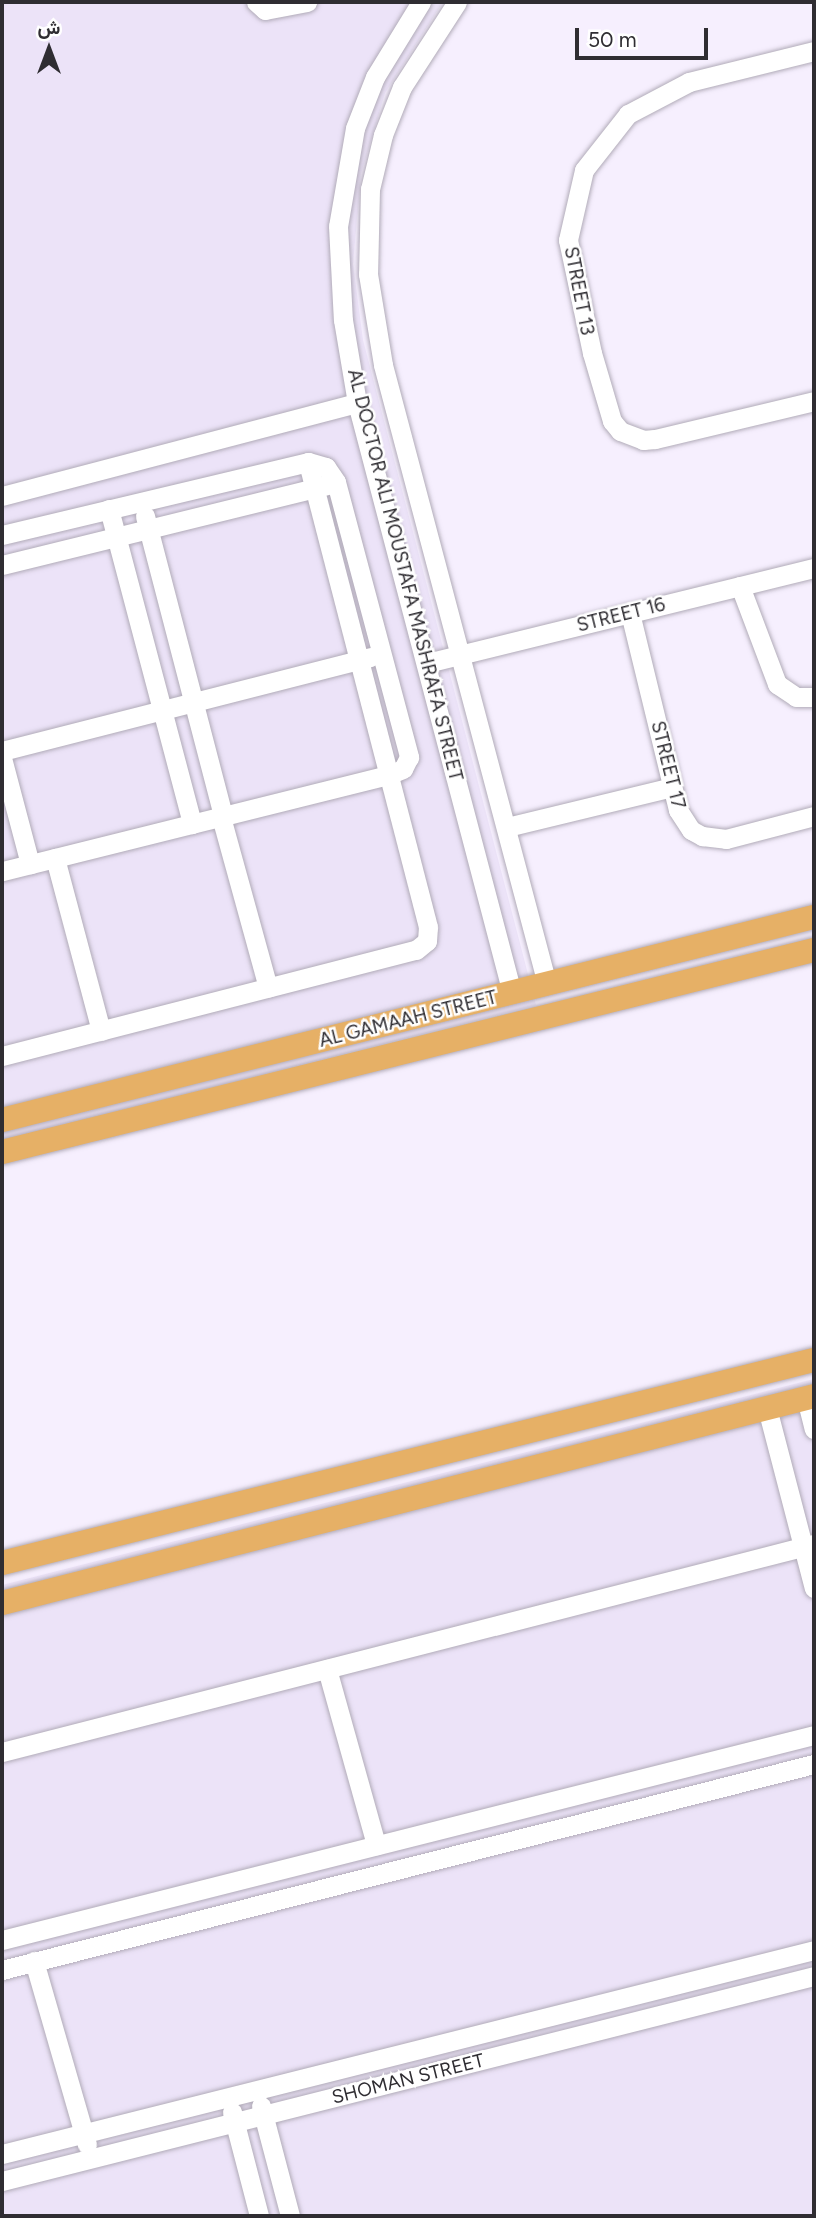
<!DOCTYPE html>
<meta charset="utf-8">
<style>
body{margin:0}
#map{position:relative;width:816px;height:2218px;overflow:hidden;background:#f6effe;font-family:Figtree,Vazirmatn,sans-serif}
div>[style]{position:absolute}
.built>*{inset:0;background:#ece3f8}
.roads{filter:drop-shadow(0 0 2px #b1abb8) drop-shadow(0 0 2px #b1abb8)}
.minor>*{height:19px;margin:-9.5px;padding:0 9.5px;transform-origin:9.5px;border-radius:9.5px;background:#fff}
.major>*{height:24px;margin:-12px;padding:0 12px;transform-origin:12px;border-radius:12px;background:#e6b066}
span{translate:-50% -50%;white-space:nowrap;text-align:center;line-height:1.15;-webkit-text-stroke:5px #fff;paint-order:stroke}
.street-label{font-size:19px;color:#2f2d32}
.frame{position:absolute;inset:0;border:4px solid #2f2d32;pointer-events:none}
.north{position:absolute;left:14px;top:14px;width:70px;height:70px;-webkit-text-stroke:5px #fff;paint-order:stroke;rotate:0deg;font-size:19px;font-weight:700;line-height:28px;text-align:center;color:#2f2d32}
.north::after{content:'';display:block;margin:auto;width:24px;height:32px;background:#2f2d32;clip-path:polygon(50% 0,100% 100%,50% 72%,0 100%)}
.scale{position:absolute;left:575px;top:28px;width:133px;height:32px;box-sizing:border-box;border:4px solid #2f2d32;border-top:0;padding-left:9px;font-size:21px;line-height:24px;white-space:nowrap;color:#2f2d32;-webkit-text-stroke:5px #fff;paint-order:stroke}
</style>
<div id="map">
<div class="built">
<div style="clip-path:polygon(2px 2px,443px 2px,385px 93px,361px 174px,353px 264px,363px 340px,536px 1005px,2px 1141px)"></div>
<div style="clip-path:polygon(814px 1379px,814px 2216px,2px 2216px,2px 1585px)"></div>
</div>
<div class="roads">
<div class="minor">
<div style="left:256px;top:2px;width:12px;rotate:42deg"></div>
<div style="left:265px;top:10px;width:43px;rotate:-10.8deg"></div>
<div style="left:421px;top:2px;width:88px;rotate:121.5deg"></div>
<div style="left:375px;top:77px;width:55px;rotate:111.4deg"></div>
<div style="left:355px;top:128px;width:99px;rotate:99.8deg"></div>
<div style="left:338px;top:226px;width:94px;rotate:87deg"></div>
<div style="left:343px;top:320px;width:84px;rotate:80.4deg"></div>
<div style="left:357px;top:403px;width:610px;rotate:75.28deg"></div>
<div style="left:457px;top:2px;width:101px;rotate:122.9deg"></div>
<div style="left:402px;top:87px;width:52px;rotate:111.6deg"></div>
<div style="left:383px;top:135px;width:56px;rotate:103.5deg"></div>
<div style="left:370px;top:189px;width:85px;rotate:91.3deg"></div>
<div style="left:368px;top:274px;width:92px;rotate:80.6deg"></div>
<div style="left:383px;top:365px;width:640px;rotate:75.16deg"></div>
<div style="left:814px;top:51px;width:129px;rotate:166.1deg"></div>
<div style="left:689px;top:82px;width:69px;rotate:152.3deg"></div>
<div style="left:628px;top:114px;width:71px;rotate:128.2deg"></div>
<div style="left:584px;top:170px;width:72px;rotate:102.9deg"></div>
<div style="left:568px;top:240px;width:116px;rotate:78deg"></div>
<div style="left:592px;top:353px;width:71px;rotate:73.6deg"></div>
<div style="left:612px;top:421px;width:13px;rotate:51deg"></div>
<div style="left:620px;top:431px;width:25px;rotate:21deg"></div>
<div style="left:643px;top:440px;width:12px;rotate:-5deg"></div>
<div style="left:655px;top:439px;width:163px;rotate:-13.4deg"></div>
<div style="left:2px;top:496px;width:367px;rotate:-14.7deg"></div>
<div style="left:109px;top:509px;width:326px;rotate:75.2deg"></div>
<div style="left:145px;top:516px;width:310px;rotate:75.4deg"></div>
<div style="left:2px;top:535px;width:315px;rotate:-13.4deg"></div>
<div style="left:308px;top:462px;width:19px;rotate:16deg"></div>
<div style="left:326px;top:467px;width:18px;rotate:56deg"></div>
<div style="left:336px;top:482px;width:285px;rotate:75.1deg"></div>
<div style="left:409px;top:757px;width:13px;rotate:117deg"></div>
<div style="left:403px;top:769px;width:16px;rotate:158deg"></div>
<div style="left:388px;top:775px;width:398px;rotate:166deg"></div>
<div style="left:2px;top:565px;width:335px;rotate:-13.8deg"></div>
<div style="left:740px;top:586px;width:105px;rotate:69.3deg"></div>
<div style="left:777px;top:684px;width:23px;rotate:34deg"></div>
<div style="left:796px;top:697px;width:18px"></div>
<div style="left:630px;top:613px;width:203px;rotate:76.3deg"></div>
<div style="left:678px;top:810px;width:24px;rotate:57deg"></div>
<div style="left:691px;top:830px;width:13px;rotate:29deg"></div>
<div style="left:702px;top:836px;width:24px;rotate:7deg"></div>
<div style="left:726px;top:839px;width:91px;rotate:-14.6deg"></div>
<div style="left:427px;top:663px;width:398px;rotate:-13.8deg"></div>
<div style="left:2px;top:751px;width:380px;rotate:-14.3deg"></div>
<div style="left:2px;top:758px;width:110px;rotate:75.2deg"></div>
<div style="left:221px;top:817px;width:177px;rotate:74.6deg"></div>
<div style="left:507px;top:827px;width:170px;rotate:-13.6deg"></div>
<div style="left:55px;top:858px;width:179px;rotate:75.1deg"></div>
<div style="left:2px;top:1056px;width:427px;rotate:-14.4deg"></div>
<div style="left:416px;top:950px;width:14px;rotate:-39deg"></div>
<div style="left:427px;top:941px;width:14px;rotate:-86deg"></div>
<div style="left:428px;top:927px;width:480px;rotate:-104.5deg"></div>
<div style="left:806px;top:1398px;width:32px;rotate:76deg"></div>
<div style="left:767px;top:1408px;width:186px;rotate:75.4deg"></div>
<div style="left:327px;top:1669px;width:183px;rotate:74.4deg"></div>
<div style="left:2px;top:1752px;width:838px;rotate:-14.37deg"></div>
<div style="left:2px;top:1940px;width:837px;rotate:-14.17deg"></div>
<div style="left:34px;top:1961px;width:191px;rotate:73.9deg"></div>
<div style="left:2px;top:1970px;width:838px;rotate:-14.24deg"></div>
<div style="left:261px;top:2106px;width:114px;rotate:75.2deg"></div>
<div style="left:232px;top:2112px;width:107px;rotate:75.4deg"></div>
<div style="left:2px;top:2154px;width:837px;rotate:-14.1deg"></div>
<div style="left:2px;top:2181px;width:837px;rotate:-14.17deg"></div>
</div>
<div class="major">
<div style="left:2px;top:1120px;width:837px;rotate:-14.04deg"></div>
<div style="left:2px;top:1152px;width:837px;rotate:-13.97deg"></div>
<div style="left:2px;top:1563px;width:837px;rotate:-14.04deg"></div>
<div style="left:2px;top:1603px;width:838px;rotate:-14.3deg"></div>
</div>
</div>
<div class="street-label">
<span style="left:579px;top:291px;rotate:79deg">STREET 13</span>
<span style="left:405px;top:575px;rotate:76deg">AL DOCTOR ALI MOUSTAFA MASHRAFA STREET</span>
<span style="left:621px;top:615px;rotate:-14deg">STREET 16</span>
<span style="left:668px;top:765px;rotate:76deg">STREET 17</span>
<span style="left:408px;top:1019px;rotate:-14deg">AL GAMAAH STREET</span>
<span style="left:408px;top:2079px;rotate:-14deg">SHOMAN STREET</span>
</div>
<div class="frame"></div>
<div class="north">ش</div>
<div class="scale">50 m</div>
</div>
